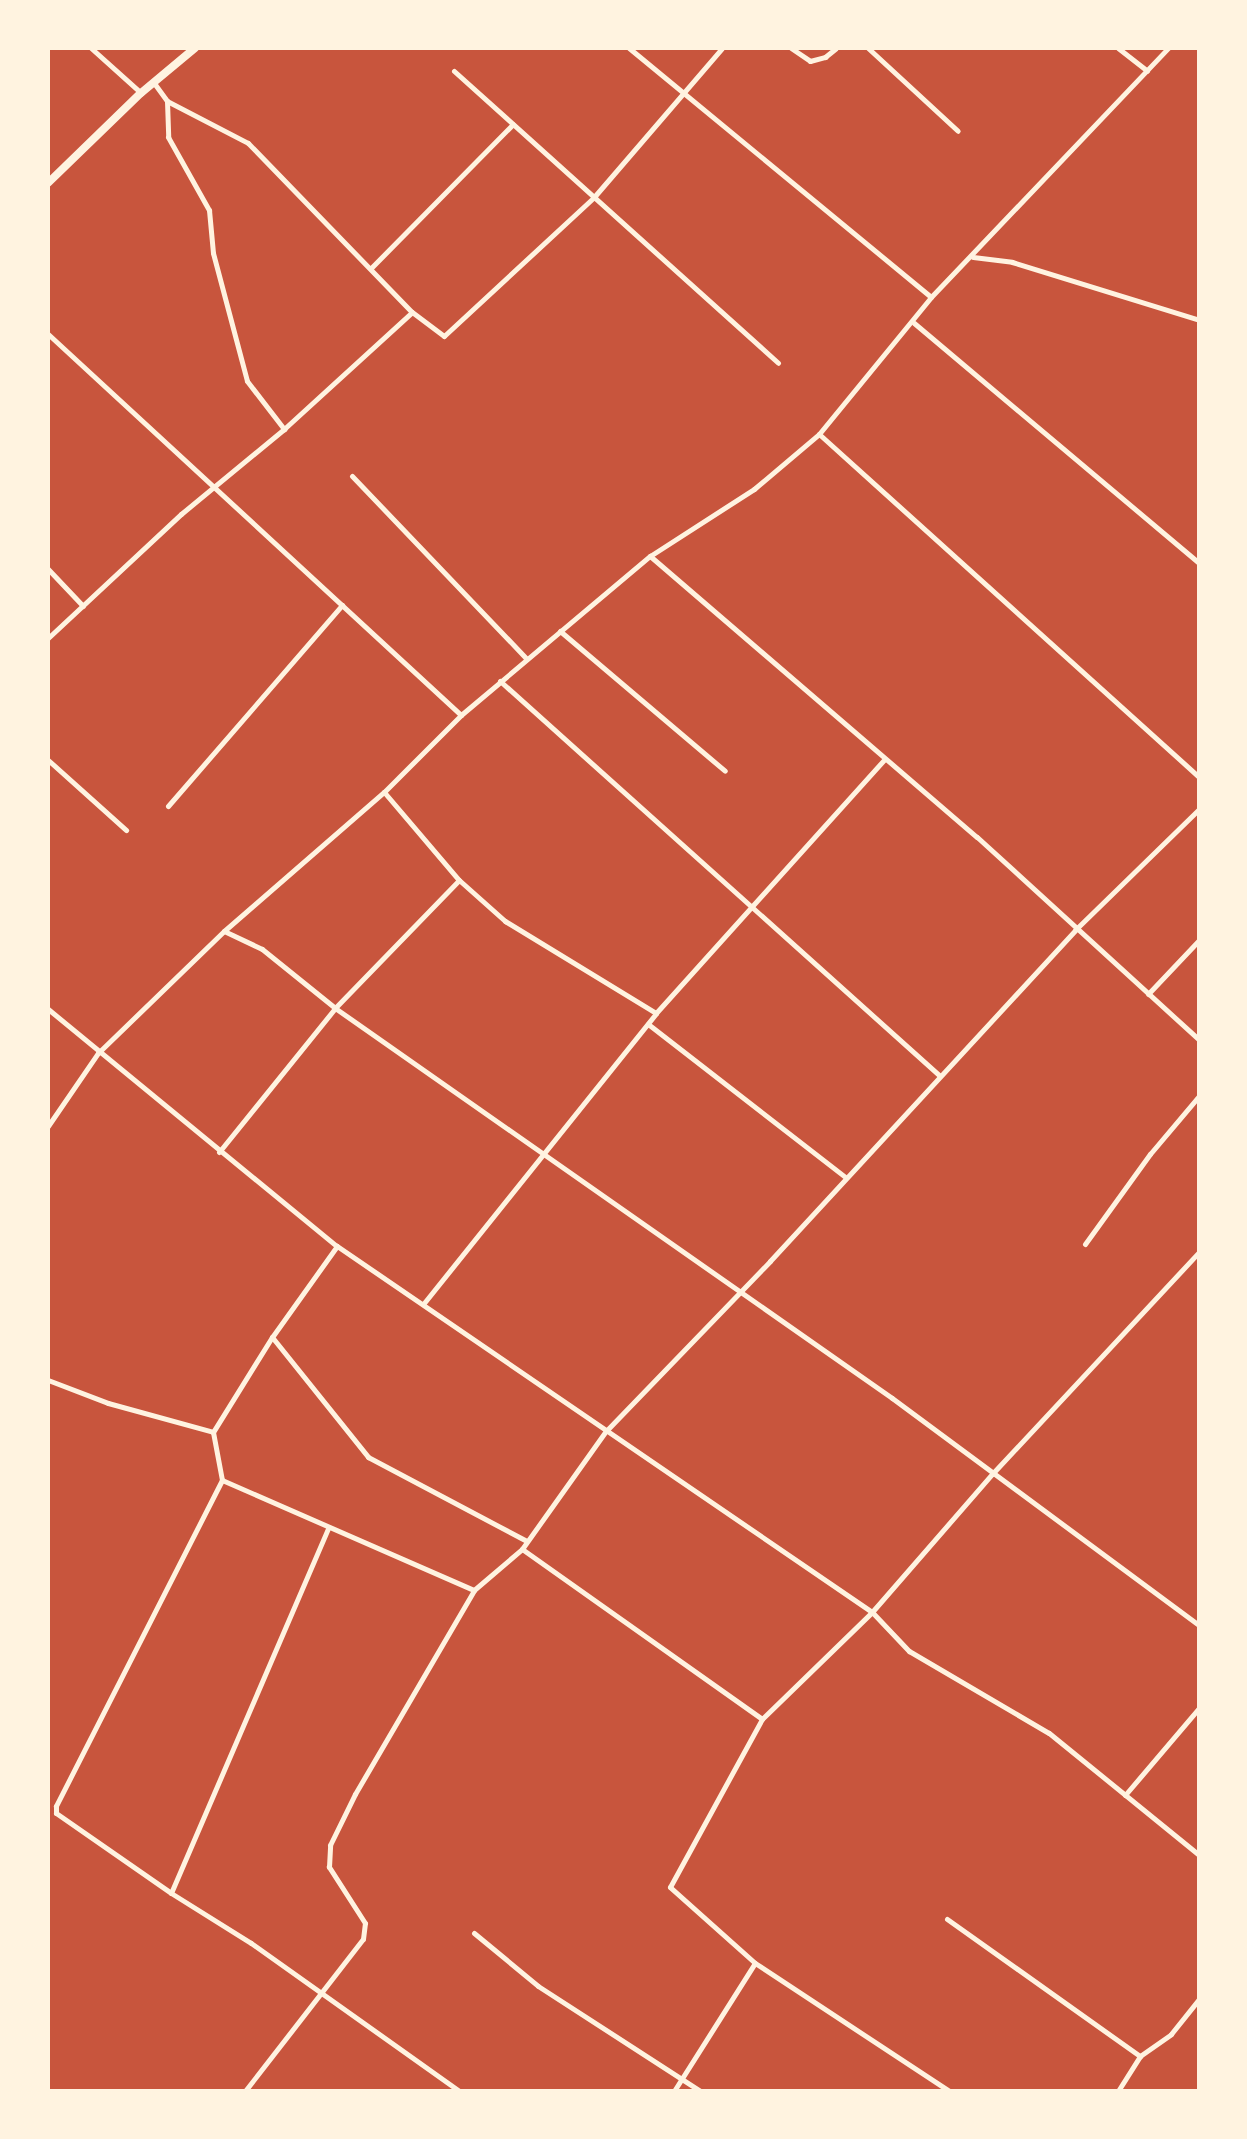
<!DOCTYPE html>
<style>
body{margin:0}
#map{position:relative;width:1247px;height:2139px;overflow:hidden;background:#c8553d;font-family:"Roboto Condensed",sans-serif}
div>[style]{position:absolute}
.minor>*{height:5px;margin:-2.5px;padding:0 2.5px;transform-origin:2.5px;border-radius:2.5px;background:#fff3e0}
.primary>*{height:8px;margin:-4px;padding:0 4px;transform-origin:4px;border-radius:4px;background:#fff3e0}
span{translate:-50% -50%;white-space:nowrap;text-align:center;line-height:1.15;-webkit-text-stroke:7px #fff3e0;paint-order:stroke}
.frame{position:absolute;inset:0;border:50px solid #fff3e0;pointer-events:none}
</style>
<div id="map">
<div class="minor">
<div style="left:91px;top:48px;width:66px;rotate:41.9deg"></div>
<div style="left:629px;top:48px;width:391px;rotate:39.5deg"></div>
<div style="left:791px;top:48px;width:23px;rotate:34deg"></div>
<div style="left:810px;top:61px;width:16px;rotate:-15deg"></div>
<div style="left:825px;top:57px;width:14px;rotate:-39deg"></div>
<div style="left:868px;top:48px;width:122px;rotate:42.7deg"></div>
<div style="left:1118px;top:48px;width:37px;rotate:38deg"></div>
<div style="left:454px;top:71px;width:436px;rotate:42deg"></div>
<div style="left:154px;top:83px;width:22px;rotate:54deg"></div>
<div style="left:167px;top:101px;width:36px;rotate:88deg"></div>
<div style="left:168px;top:137px;width:84px;rotate:60.7deg"></div>
<div style="left:209px;top:210px;width:43px;rotate:84.7deg"></div>
<div style="left:213px;top:253px;width:132px;rotate:75.1deg"></div>
<div style="left:247px;top:381px;width:61px;rotate:52.4deg"></div>
<div style="left:167px;top:101px;width:91px;rotate:27.4deg"></div>
<div style="left:248px;top:143px;width:235px;rotate:45.9deg"></div>
<div style="left:973px;top:257px;width:39px;rotate:7deg"></div>
<div style="left:1012px;top:262px;width:196px;rotate:17.2deg"></div>
<div style="left:371px;top:268px;width:202px;rotate:-45.4deg"></div>
<div style="left:914px;top:323px;width:373px;rotate:40.1deg"></div>
<div style="left:48px;top:334px;width:562px;rotate:42.69deg"></div>
<div style="left:819px;top:434px;width:512px;rotate:42.07deg"></div>
<div style="left:352px;top:476px;width:253px;rotate:46.3deg"></div>
<div style="left:650px;top:556px;width:431px;rotate:40.7deg"></div>
<div style="left:977px;top:837px;width:301px;rotate:42.4deg"></div>
<div style="left:48px;top:569px;width:51px;rotate:46.6deg"></div>
<div style="left:560px;top:631px;width:216px;rotate:40.3deg"></div>
<div style="left:48px;top:638px;width:182px;rotate:-43deg"></div>
<div style="left:181px;top:514px;width:134px;rotate:-39.5deg"></div>
<div style="left:284px;top:429px;width:173px;rotate:-42.4deg"></div>
<div style="left:412px;top:312px;width:40px;rotate:37deg"></div>
<div style="left:444px;top:336px;width:205px;rotate:-42.8deg"></div>
<div style="left:594px;top:197px;width:196px;rotate:-49.3deg"></div>
<div style="left:500px;top:681px;width:590px;rotate:41.91deg"></div>
<div style="left:48px;top:760px;width:105px;rotate:41.9deg"></div>
<div style="left:384px;top:792px;width:116px;rotate:49.6deg"></div>
<div style="left:459px;top:880px;width:62px;rotate:41.7deg"></div>
<div style="left:505px;top:921px;width:177px;rotate:31.4deg"></div>
<div style="left:168px;top:806px;width:266px;rotate:-49.1deg"></div>
<div style="left:224px;top:931px;width:42px;rotate:25.3deg"></div>
<div style="left:262px;top:949px;width:94px;rotate:38.9deg"></div>
<div style="left:335px;top:1008px;width:680px;rotate:35deg"></div>
<div style="left:892px;top:1398px;width:382px;rotate:36.5deg"></div>
<div style="left:1148px;top:994px;width:74px;rotate:-46.6deg"></div>
<div style="left:48px;top:1009px;width:374px;rotate:39.4deg"></div>
<div style="left:337px;top:1246px;width:648px;rotate:34.38deg"></div>
<div style="left:872px;top:1612px;width:54px;rotate:46.5deg"></div>
<div style="left:909px;top:1651px;width:162px;rotate:30.4deg"></div>
<div style="left:1049px;top:1733px;width:193px;rotate:39.1deg"></div>
<div style="left:648px;top:1024px;width:249px;rotate:37.8deg"></div>
<div style="left:48px;top:1126px;width:88px;rotate:-55.6deg"></div>
<div style="left:98px;top:1053px;width:175px;rotate:-44.1deg"></div>
<div style="left:224px;top:931px;width:212px;rotate:-41deg"></div>
<div style="left:384px;top:792px;width:109px;rotate:-45deg"></div>
<div style="left:461px;top:715px;width:247px;rotate:-40.1deg"></div>
<div style="left:650px;top:556px;width:124px;rotate:-32.8deg"></div>
<div style="left:754px;top:489px;width:85px;rotate:-40.2deg"></div>
<div style="left:819px;top:434px;width:177px;rotate:-50.7deg"></div>
<div style="left:931px;top:297px;width:344px;rotate:-46.4deg"></div>
<div style="left:219px;top:1152px;width:185px;rotate:-51.1deg"></div>
<div style="left:335px;top:1008px;width:178px;rotate:-45.9deg"></div>
<div style="left:1085px;top:1244px;width:111px;rotate:-54.2deg"></div>
<div style="left:1150px;top:1154px;width:76px;rotate:-49.8deg"></div>
<div style="left:337px;top:1246px;width:112px;rotate:125.5deg"></div>
<div style="left:272px;top:1337px;width:112px;rotate:121.8deg"></div>
<div style="left:213px;top:1432px;width:49px;rotate:79.4deg"></div>
<div style="left:222px;top:1480px;width:366px;rotate:117deg"></div>
<div style="left:56px;top:1806px;width:7px;rotate:90deg"></div>
<div style="left:56px;top:1813px;width:140px;rotate:34.8deg"></div>
<div style="left:171px;top:1893px;width:94px;rotate:32deg"></div>
<div style="left:251px;top:1943px;width:255px;rotate:35.4deg"></div>
<div style="left:424px;top:1303px;width:371px;rotate:-51.3deg"></div>
<div style="left:656px;top:1013px;width:342px;rotate:-48deg"></div>
<div style="left:272px;top:1337px;width:154px;rotate:51.3deg"></div>
<div style="left:368px;top:1457px;width:178px;rotate:27.9deg"></div>
<div style="left:48px;top:1380px;width:64px;rotate:21deg"></div>
<div style="left:108px;top:1403px;width:109px;rotate:15.4deg"></div>
<div style="left:222px;top:1480px;width:275px;rotate:23.6deg"></div>
<div style="left:522px;top:1549px;width:294px;rotate:35.3deg"></div>
<div style="left:1125px;top:1795px;width:114px;rotate:-49.6deg"></div>
<div style="left:171px;top:1893px;width:397px;rotate:-66.7deg"></div>
<div style="left:947px;top:1919px;width:237px;rotate:35.4deg"></div>
<div style="left:474px;top:1933px;width:83px;rotate:39.6deg"></div>
<div style="left:538px;top:1986px;width:193px;rotate:32.9deg"></div>
<div style="left:755px;top:1963px;width:232px;rotate:33.4deg"></div>
<div style="left:245px;top:2091px;width:192px;rotate:-52.2deg"></div>
<div style="left:363px;top:1939px;width:16px;rotate:-83deg"></div>
<div style="left:365px;top:1923px;width:67px;rotate:-122.7deg"></div>
<div style="left:329px;top:1867px;width:22px;rotate:-87deg"></div>
<div style="left:330px;top:1845px;width:57px;rotate:-63.9deg"></div>
<div style="left:355px;top:1794px;width:236px;rotate:-59.7deg"></div>
<div style="left:474px;top:1590px;width:63px;rotate:-40.5deg"></div>
<div style="left:522px;top:1549px;width:145px;rotate:-54.6deg"></div>
<div style="left:606px;top:1431px;width:236px;rotate:-46deg"></div>
<div style="left:770px;top:1261px;width:450px;rotate:-47.3deg"></div>
<div style="left:1075px;top:930px;width:173px;rotate:-44.3deg"></div>
<div style="left:674px;top:2091px;width:151px;rotate:-57.7deg"></div>
<div style="left:755px;top:1963px;width:114px;rotate:-138.2deg"></div>
<div style="left:670px;top:1887px;width:192px;rotate:-61.3deg"></div>
<div style="left:762px;top:1719px;width:153px;rotate:-44.2deg"></div>
<div style="left:872px;top:1612px;width:183px;rotate:-49deg"></div>
<div style="left:992px;top:1474px;width:304px;rotate:-47deg"></div>
<div style="left:1118px;top:2091px;width:41px;rotate:-57.8deg"></div>
<div style="left:1140px;top:2056px;width:38px;rotate:-35deg"></div>
<div style="left:1171px;top:2034px;width:45px;rotate:-51.3deg"></div>
</div>
<div class="primary">
<div style="left:48px;top:183px;width:129px;rotate:-44.1deg"></div>
<div style="left:141px;top:93px;width:70px;rotate:-39.8deg"></div>
</div>
<div class="frame"></div>
</div>
